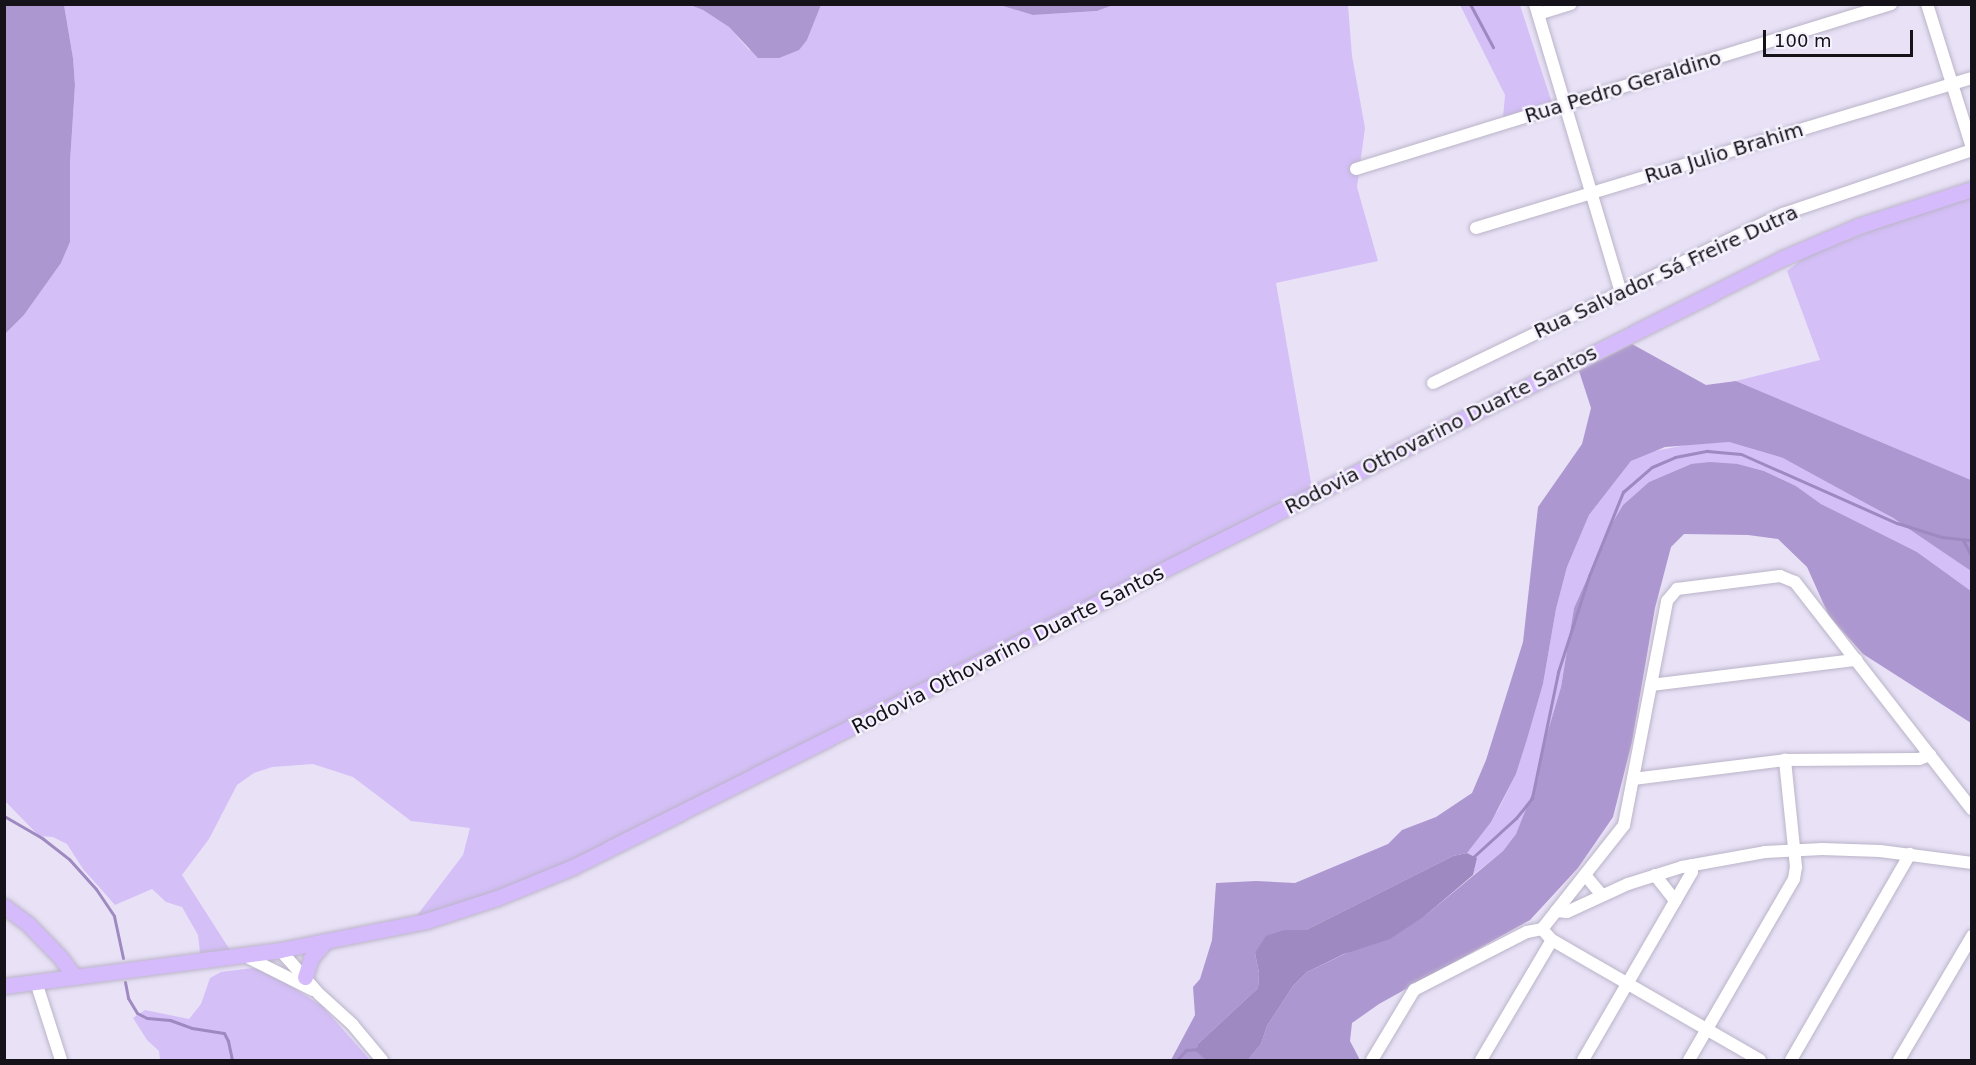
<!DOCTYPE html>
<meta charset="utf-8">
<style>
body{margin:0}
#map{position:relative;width:1976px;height:1065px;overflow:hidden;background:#e9e2f7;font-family:"DejaVu Sans",sans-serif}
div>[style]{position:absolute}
.green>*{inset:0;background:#d4bff7}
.forest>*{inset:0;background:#ad97d0}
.water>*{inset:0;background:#9e89c0}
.stream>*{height:3px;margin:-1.5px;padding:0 1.5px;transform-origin:1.5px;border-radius:1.5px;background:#9e89c0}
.roads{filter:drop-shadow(0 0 2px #bbb4c8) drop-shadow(0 0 2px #bbb4c8)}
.minor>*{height:12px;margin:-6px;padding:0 6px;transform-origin:6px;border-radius:6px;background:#fff}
.major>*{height:15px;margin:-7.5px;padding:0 7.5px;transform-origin:7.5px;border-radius:7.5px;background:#d5bbfb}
span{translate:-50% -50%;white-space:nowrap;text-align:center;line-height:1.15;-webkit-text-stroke:5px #f5f1fd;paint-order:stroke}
.street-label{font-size:20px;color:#151219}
.frame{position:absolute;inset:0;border:6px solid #151219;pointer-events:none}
.scale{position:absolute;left:1763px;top:30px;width:150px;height:27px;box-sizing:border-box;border:3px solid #151219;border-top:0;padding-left:8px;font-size:18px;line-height:21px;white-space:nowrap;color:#151219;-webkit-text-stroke:4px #f5f1fd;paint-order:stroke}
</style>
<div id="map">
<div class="green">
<div style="clip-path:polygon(1000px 4px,1033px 15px,1097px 11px,1113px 4px,1348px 5px,1352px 56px,1365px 128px,1357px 187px,1378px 261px,1276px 283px,1312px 488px,549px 874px,415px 918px,463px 855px,470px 828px,411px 821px,353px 777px,313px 764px,272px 767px,254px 773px,237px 785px,209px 839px,182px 875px,230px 950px,200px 953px,198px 935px,182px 907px,166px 902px,152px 889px,115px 905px,83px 869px,67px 844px,53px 837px,39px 836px,5px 801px,5px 334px,24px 315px,61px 263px,70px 242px,70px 162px,75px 85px,73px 58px,64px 5px,690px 5px,703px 10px,729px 27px,749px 50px,807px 40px,821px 5px)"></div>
<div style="clip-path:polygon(1460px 5px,1520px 5px,1552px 103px,1503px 118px,1505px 95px)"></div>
<div style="clip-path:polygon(1971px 197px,1971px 480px,1736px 381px,1820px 360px,1787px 271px,1805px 257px,1898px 220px)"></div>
<div style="clip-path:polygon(1729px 442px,1783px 458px,1819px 475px,1916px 532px,1971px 571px,1971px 591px,1917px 552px,1879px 535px,1821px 504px,1796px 486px,1764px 471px,1738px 464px,1691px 464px,1649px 482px,1623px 505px,1611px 525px,1574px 608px,1561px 687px,1542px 751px,1538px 779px,1525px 813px,1516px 834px,1503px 851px,1473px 875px,1477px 858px,1467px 853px,1498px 810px,1516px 774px,1543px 684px,1556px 609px,1567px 567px,1589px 515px,1631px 461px,1649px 452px,1697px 443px)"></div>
<div style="clip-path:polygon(253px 968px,269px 972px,322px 1006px,370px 1060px,160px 1060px,159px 1051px,147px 1040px,133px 1018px,145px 1010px,189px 1019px,201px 1004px,210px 978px,221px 972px)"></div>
</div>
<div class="forest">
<div style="clip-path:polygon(5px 4px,64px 5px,73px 58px,75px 85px,70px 162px,70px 242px,61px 263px,24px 315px,5px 334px)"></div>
<div style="clip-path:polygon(690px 5px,821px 4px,821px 5px,807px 40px,799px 50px,779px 58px,758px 58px,729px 27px,703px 10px)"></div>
<div style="clip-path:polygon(1000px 5px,1113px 5px,1097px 11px,1033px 15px)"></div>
<div style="clip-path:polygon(1632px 344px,1706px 385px,1736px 381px,1971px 480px,1971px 571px,1893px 518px,1783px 458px,1729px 442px,1665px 447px,1631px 461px,1589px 515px,1567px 567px,1556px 609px,1543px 684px,1527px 739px,1516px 774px,1491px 822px,1467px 853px,1453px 856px,1306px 930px,1284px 930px,1255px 953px,1259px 973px,1258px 988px,1199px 1043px,1206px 1060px,1171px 1060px,1195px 1015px,1193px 987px,1200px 979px,1212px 940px,1216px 883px,1256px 881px,1295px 883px,1388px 844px,1402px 830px,1436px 817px,1472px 793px,1486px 760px,1523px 642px,1538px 507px,1582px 444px,1591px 408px,1579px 371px)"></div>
<div style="clip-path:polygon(1710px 462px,1738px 464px,1764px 471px,1796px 486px,1821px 504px,1917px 552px,1971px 591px,1971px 723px,1863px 654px,1829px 616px,1807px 567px,1778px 539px,1748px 535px,1684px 534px,1671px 547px,1655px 608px,1632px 742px,1613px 817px,1578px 868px,1530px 920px,1379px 1004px,1352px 1023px,1350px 1041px,1360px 1060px,1248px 1060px,1261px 1044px,1267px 1026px,1293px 986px,1307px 972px,1426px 915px,1503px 851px,1516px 834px,1538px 779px,1542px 751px,1561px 687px,1574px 608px,1611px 525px,1623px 505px,1649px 482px,1691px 464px)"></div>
</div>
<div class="water">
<div style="clip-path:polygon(1467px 853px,1477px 858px,1473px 875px,1426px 915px,1390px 939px,1344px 954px,1307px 972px,1293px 986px,1267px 1026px,1261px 1044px,1248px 1060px,1206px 1060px,1196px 1051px,1199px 1043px,1258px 988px,1259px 973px,1255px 953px,1266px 936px,1284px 930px,1306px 930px,1453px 856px)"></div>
</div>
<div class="stream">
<div style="left:1470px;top:4px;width:49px;rotate:61.9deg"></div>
<div style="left:1963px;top:540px;width:19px;rotate:62deg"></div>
<div style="left:4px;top:816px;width:44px;rotate:30.1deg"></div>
<div style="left:42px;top:838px;width:34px;rotate:38deg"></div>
<div style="left:69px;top:859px;width:40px;rotate:48deg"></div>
<div style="left:96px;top:889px;width:32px;rotate:56deg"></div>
<div style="left:114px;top:916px;width:43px;rotate:77.9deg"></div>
<div style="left:1471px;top:859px;width:61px;rotate:-42.3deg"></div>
<div style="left:1516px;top:818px;width:26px;rotate:-51deg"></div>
<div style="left:1532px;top:798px;width:129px;rotate:-78.3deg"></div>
<div style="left:1558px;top:672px;width:101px;rotate:-72.1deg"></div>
<div style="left:1589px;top:576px;width:91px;rotate:-68deg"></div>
<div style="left:1623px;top:492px;width:38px;rotate:-41deg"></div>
<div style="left:1652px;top:467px;width:25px;rotate:-23deg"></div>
<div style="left:1675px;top:457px;width:33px;rotate:-11deg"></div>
<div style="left:1707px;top:451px;width:34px;rotate:5deg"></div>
<div style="left:1741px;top:454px;width:171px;rotate:23.9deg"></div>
<div style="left:1897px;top:523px;width:47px;rotate:17.3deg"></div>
<div style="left:1942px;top:537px;width:30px;rotate:6deg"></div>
<div style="left:125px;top:982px;width:16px;rotate:79deg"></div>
<div style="left:128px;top:998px;width:17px;rotate:59deg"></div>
<div style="left:137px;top:1013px;width:11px;rotate:27deg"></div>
<div style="left:147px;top:1018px;width:23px;rotate:5deg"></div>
<div style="left:170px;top:1020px;width:23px;rotate:20deg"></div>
<div style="left:192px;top:1028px;width:32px;rotate:9deg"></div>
<div style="left:224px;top:1033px;width:9px;rotate:63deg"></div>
<div style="left:228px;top:1041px;width:19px;rotate:78deg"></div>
<div style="left:1177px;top:1060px;width:13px;rotate:-48deg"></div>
<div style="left:1186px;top:1050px;width:14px;rotate:-4deg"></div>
</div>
<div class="roads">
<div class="minor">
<div style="left:1535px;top:4px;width:301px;rotate:73.4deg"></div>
<div style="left:1927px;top:4px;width:151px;rotate:72.6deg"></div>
<div style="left:1538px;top:14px;width:34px;rotate:-17deg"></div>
<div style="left:1356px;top:169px;width:560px;rotate:-17.14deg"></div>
<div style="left:1476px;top:228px;width:518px;rotate:-16.83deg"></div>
<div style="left:1433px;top:383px;width:389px;rotate:-25.8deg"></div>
<div style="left:1783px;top:214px;width:200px;rotate:-18.7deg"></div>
<div style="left:1651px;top:685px;width:207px;rotate:-7deg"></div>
<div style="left:1633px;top:779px;width:153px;rotate:-7.1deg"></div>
<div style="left:1785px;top:760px;width:134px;rotate:-0.4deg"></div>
<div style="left:1919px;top:759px;width:12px;rotate:-20deg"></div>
<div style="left:1585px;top:875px;width:26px;rotate:50deg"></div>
<div style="left:1655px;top:875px;width:33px;rotate:52deg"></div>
<div style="left:1556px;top:911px;width:11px;rotate:5deg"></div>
<div style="left:1567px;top:912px;width:67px;rotate:-24.7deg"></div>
<div style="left:1628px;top:884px;width:57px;rotate:-17.5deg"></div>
<div style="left:1682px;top:867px;width:84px;rotate:-10.2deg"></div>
<div style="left:1765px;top:852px;width:57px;rotate:-3deg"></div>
<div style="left:1822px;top:849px;width:58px;rotate:2deg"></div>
<div style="left:1880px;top:851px;width:93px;rotate:7.4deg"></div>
<div style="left:1542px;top:929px;width:15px;rotate:48deg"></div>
<div style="left:1552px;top:940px;width:240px;rotate:30deg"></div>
<div style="left:280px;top:950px;width:59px;rotate:48.4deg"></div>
<div style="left:319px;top:994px;width:45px;rotate:42.3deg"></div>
<div style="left:352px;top:1024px;width:47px;rotate:50.2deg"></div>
<div style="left:243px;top:955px;width:78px;rotate:26.6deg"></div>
<div style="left:36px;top:982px;width:82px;rotate:72.2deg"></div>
<div style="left:1372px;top:1060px;width:82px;rotate:-59deg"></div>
<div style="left:1414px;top:990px;width:127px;rotate:-27.2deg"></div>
<div style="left:1527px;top:932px;width:15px;rotate:-11deg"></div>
<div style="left:1542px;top:929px;width:132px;rotate:-51.7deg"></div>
<div style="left:1624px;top:825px;width:228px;rotate:-79.1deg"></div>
<div style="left:1667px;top:601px;width:16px;rotate:-50deg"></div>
<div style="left:1677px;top:589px;width:104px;rotate:-7.2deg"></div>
<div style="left:1780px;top:576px;width:16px;rotate:22deg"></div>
<div style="left:1795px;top:582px;width:288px;rotate:52.1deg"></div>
<div style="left:1481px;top:1060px;width:139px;rotate:-59.4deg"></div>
<div style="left:1583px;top:1060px;width:217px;rotate:-59.9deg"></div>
<div style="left:1692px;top:872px;width:7px;rotate:-90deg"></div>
<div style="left:1689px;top:1060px;width:209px;rotate:-59.9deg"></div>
<div style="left:1794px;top:879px;width:12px;rotate:-81deg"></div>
<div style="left:1796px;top:867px;width:108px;rotate:-95.9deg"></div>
<div style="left:1791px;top:1060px;width:238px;rotate:-60deg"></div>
<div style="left:1899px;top:1060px;width:144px;rotate:-59.5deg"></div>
</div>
<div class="major">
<div style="left:4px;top:906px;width:30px;rotate:37deg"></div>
<div style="left:28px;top:924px;width:46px;rotate:45.9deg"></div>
<div style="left:60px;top:957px;width:25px;rotate:53deg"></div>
<div style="left:305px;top:977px;width:20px;rotate:-72deg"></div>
<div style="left:311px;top:958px;width:23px;rotate:-49deg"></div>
<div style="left:4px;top:986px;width:278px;rotate:-7.4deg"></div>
<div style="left:280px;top:950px;width:149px;rotate:-11.2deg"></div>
<div style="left:426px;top:921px;width:75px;rotate:-17.9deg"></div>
<div style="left:497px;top:898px;width:82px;rotate:-22.2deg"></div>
<div style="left:573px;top:867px;width:1352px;rotate:-26.72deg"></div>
<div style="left:1781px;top:259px;width:84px;rotate:-23.2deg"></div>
<div style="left:1858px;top:226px;width:120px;rotate:-18deg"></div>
</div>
</div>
<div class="street-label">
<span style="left:1623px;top:87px;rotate:-17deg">Rua Pedro Geraldino</span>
<span style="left:1724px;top:153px;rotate:-17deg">Rua Julio Brahim</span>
<span style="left:1666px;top:272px;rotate:-25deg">Rua Salvador Sá Freire Dutra</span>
<span style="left:1441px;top:430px;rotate:-27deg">Rodovia Othovarino Duarte Santos</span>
<span style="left:1008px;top:650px;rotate:-27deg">Rodovia Othovarino Duarte Santos</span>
</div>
<div class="frame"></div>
<div class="scale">100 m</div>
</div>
